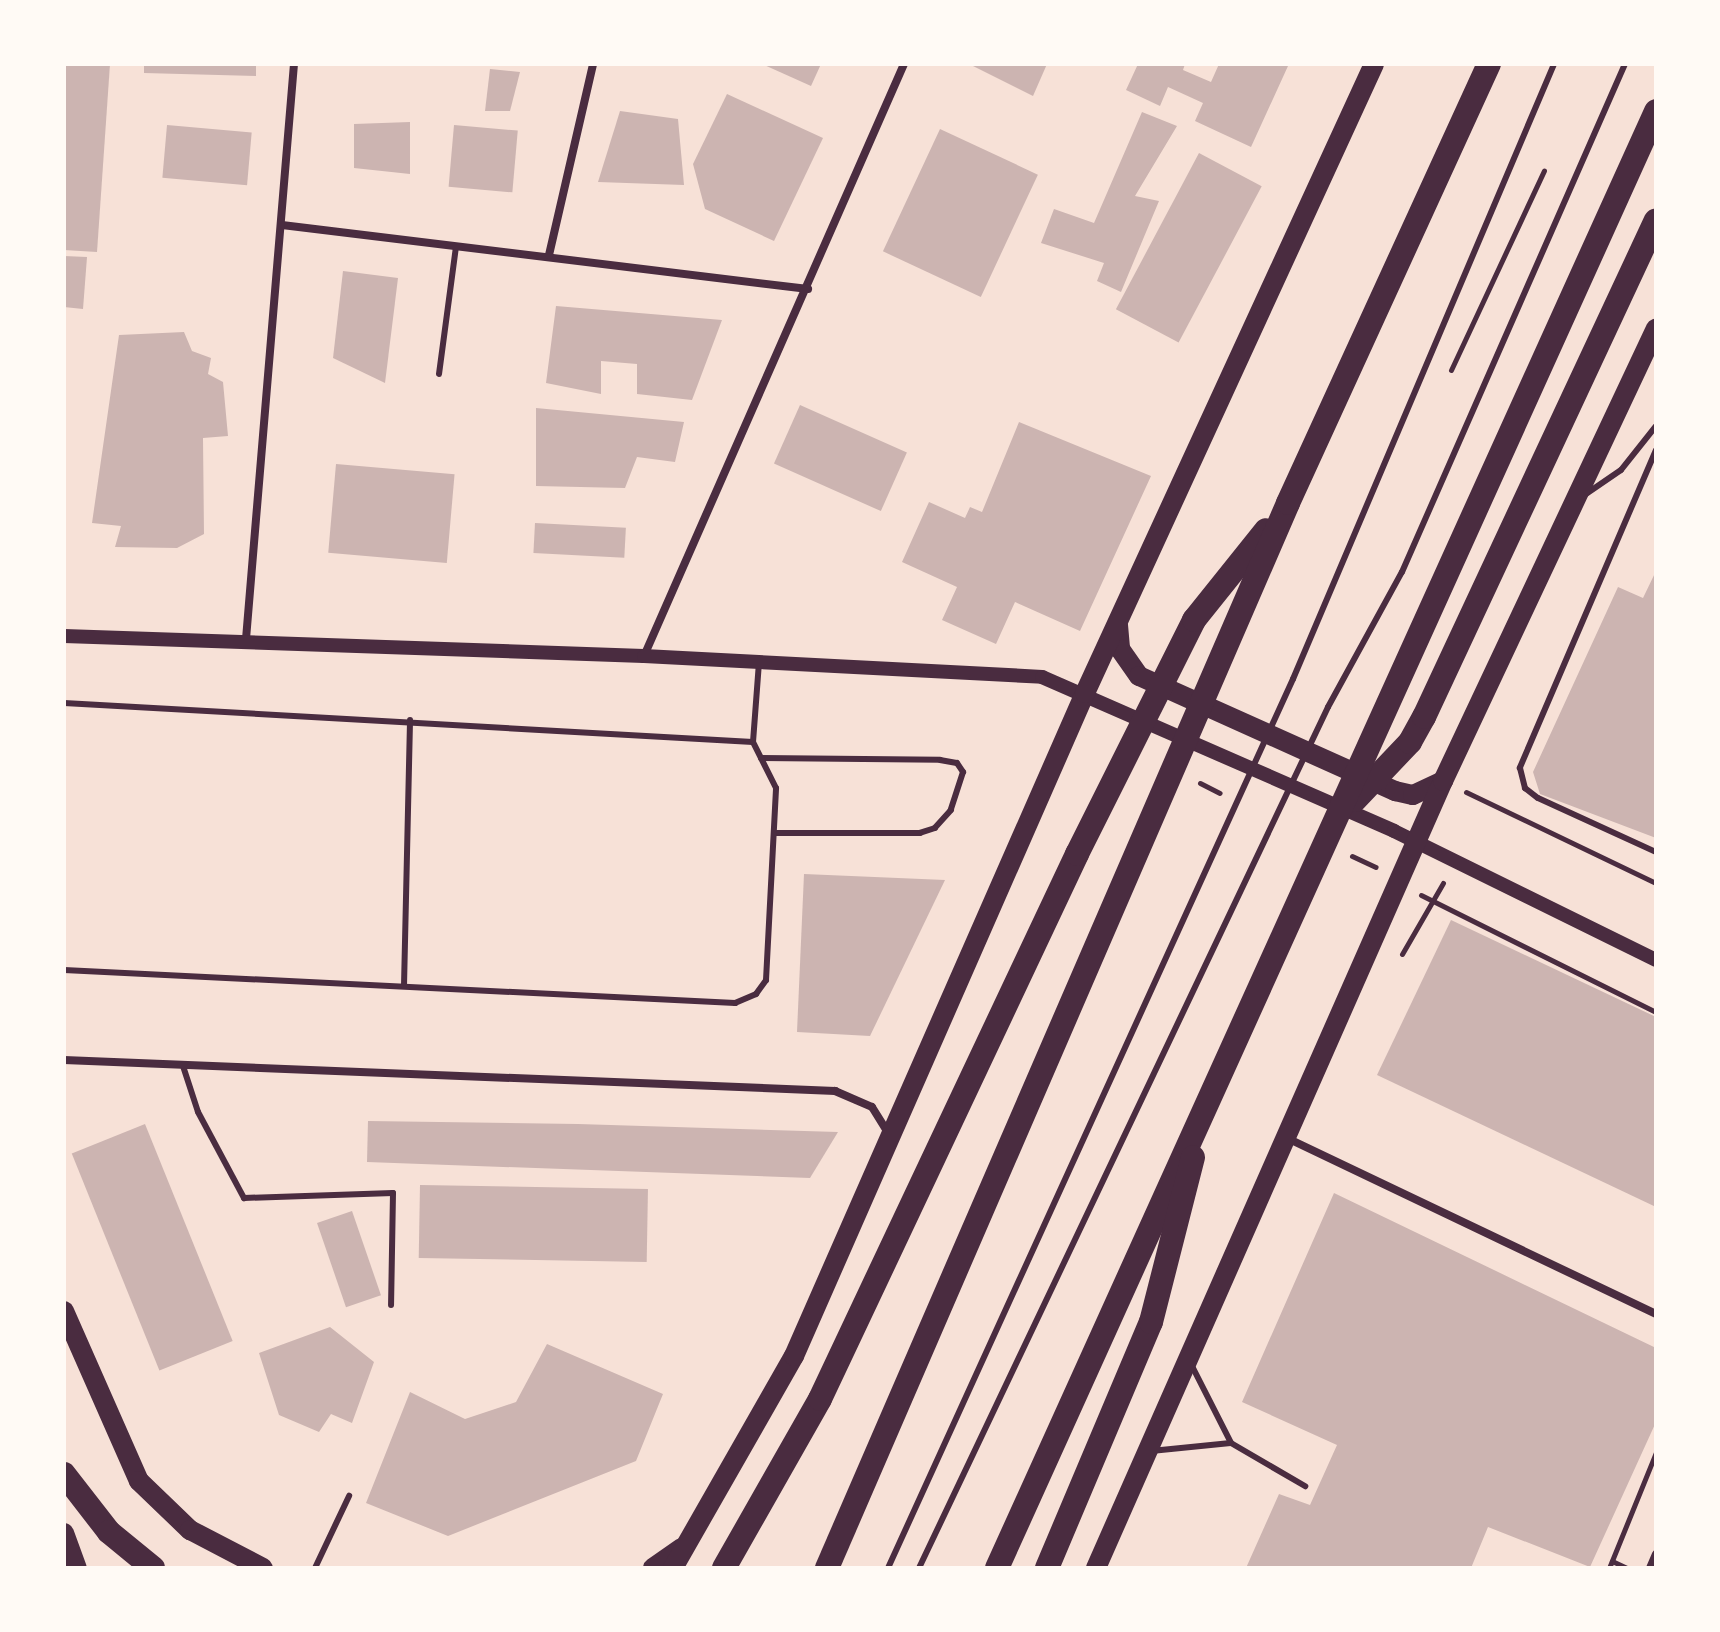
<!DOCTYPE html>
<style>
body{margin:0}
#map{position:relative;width:1720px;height:1632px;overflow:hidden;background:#f7e1d7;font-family:Barlow,sans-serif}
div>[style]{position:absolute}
.building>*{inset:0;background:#ccb4b1;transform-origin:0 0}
.path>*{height:5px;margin:-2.5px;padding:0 2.5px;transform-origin:2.5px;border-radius:2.5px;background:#4a2c40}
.service>*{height:6px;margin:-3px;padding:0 3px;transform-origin:3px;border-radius:3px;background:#4a2c40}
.minor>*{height:8px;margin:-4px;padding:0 4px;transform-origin:4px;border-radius:4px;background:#4a2c40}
.tertiary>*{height:14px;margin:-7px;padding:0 7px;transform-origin:7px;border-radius:7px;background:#4a2c40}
.primary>*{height:20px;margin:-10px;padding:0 10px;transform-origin:10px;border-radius:10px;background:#4a2c40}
.motorway>*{height:24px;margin:-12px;padding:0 12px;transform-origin:12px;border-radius:12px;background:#4a2c40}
span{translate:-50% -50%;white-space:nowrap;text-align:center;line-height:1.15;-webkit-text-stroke:7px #fffaf5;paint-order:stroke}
.frame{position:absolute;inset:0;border:66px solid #fffaf5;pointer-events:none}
</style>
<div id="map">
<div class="building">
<div style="clip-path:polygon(64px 64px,110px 64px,97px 252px,64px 250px)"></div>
<div style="clip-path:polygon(144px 64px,256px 64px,256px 76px,144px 73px)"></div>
<div style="clip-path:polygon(762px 64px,821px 64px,811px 86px)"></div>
<div style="clip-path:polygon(969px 64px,1047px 64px,1033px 96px)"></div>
<div style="clip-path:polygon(1138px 64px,1185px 64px,1183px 70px,1211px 82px,1219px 64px,1288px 66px,1251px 147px,1195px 121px,1203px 103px,1168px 87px,1160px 106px,1126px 90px)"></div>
<div style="clip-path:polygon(490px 69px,520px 72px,510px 111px,485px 111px)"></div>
<div style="clip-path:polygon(727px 94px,823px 138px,774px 241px,705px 209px,693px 164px)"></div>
<div style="clip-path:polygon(620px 111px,678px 119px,684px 185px,598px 182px)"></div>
<div style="clip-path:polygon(1142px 112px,1177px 126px,1135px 196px,1159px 201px,1121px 292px,1097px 281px,1104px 263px,1041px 243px,1054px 209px,1094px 223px)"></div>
<div style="clip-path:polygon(410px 122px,410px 174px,354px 168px,354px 124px)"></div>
<div style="left:167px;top:125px;width:85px;height:53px;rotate:5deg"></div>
<div style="left:454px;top:125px;width:64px;height:62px;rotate:5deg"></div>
<div style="left:940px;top:129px;width:108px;height:135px;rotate:25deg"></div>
<div style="left:1199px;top:153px;width:71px;height:177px;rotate:28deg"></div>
<div style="clip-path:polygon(64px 256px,87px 257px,83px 309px,64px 307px)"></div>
<div style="clip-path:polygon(343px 271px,398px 278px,385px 383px,333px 358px)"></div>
<div style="clip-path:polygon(556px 306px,722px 320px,692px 400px,637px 394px,637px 364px,601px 361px,601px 394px,546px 383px)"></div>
<div style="clip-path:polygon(184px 332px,192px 351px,211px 358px,208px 374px,223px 382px,228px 436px,203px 438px,204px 534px,177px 548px,115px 547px,121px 526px,92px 523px,119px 335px)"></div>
<div style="left:800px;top:405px;width:117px;height:64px;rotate:24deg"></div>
<div style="clip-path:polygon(536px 408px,684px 422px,675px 462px,637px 457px,625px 488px,536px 486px)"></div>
<div style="clip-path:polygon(1019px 422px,1151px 476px,1080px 631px,1015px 602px,996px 644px,942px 620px,957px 587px,902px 562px,929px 502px,965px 518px,970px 507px,982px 512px)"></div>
<div style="left:336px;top:464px;width:119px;height:89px;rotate:5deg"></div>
<div style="left:535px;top:523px;width:91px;height:30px;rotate:3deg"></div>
<div style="clip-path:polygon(1656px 571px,1656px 838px,1540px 794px,1533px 772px,1618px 587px,1643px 598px)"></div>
<div style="clip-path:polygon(804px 874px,945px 880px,870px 1036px,797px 1032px)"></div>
<div style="clip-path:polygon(1451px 920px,1656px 1017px,1656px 1207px,1377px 1075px)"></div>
<div style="clip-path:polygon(368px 1121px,578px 1124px,838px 1132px,810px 1178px,367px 1162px)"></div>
<div style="left:145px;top:1124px;width:234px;height:79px;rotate:68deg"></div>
<div style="left:420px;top:1185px;width:228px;height:73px;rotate:1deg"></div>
<div style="clip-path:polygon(1334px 1193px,1656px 1348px,1656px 1422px,1590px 1567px,1488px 1527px,1471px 1568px,1246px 1568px,1279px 1494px,1310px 1505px,1337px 1445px,1242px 1402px)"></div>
<div style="left:352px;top:1211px;width:89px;height:37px;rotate:71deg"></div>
<div style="clip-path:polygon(330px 1327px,374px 1362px,352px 1423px,331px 1414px,319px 1432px,279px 1415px,259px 1353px)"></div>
<div style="clip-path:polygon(547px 1344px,663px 1394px,636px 1461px,448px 1536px,366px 1503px,410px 1392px,465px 1419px,516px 1402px)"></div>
</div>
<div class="path">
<div style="left:1451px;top:370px;width:220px;rotate:-65deg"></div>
<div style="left:1200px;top:783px;width:22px;rotate:27deg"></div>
<div style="left:1466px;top:792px;width:211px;rotate:25.6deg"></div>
<div style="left:1352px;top:856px;width:26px;rotate:25deg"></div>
<div style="left:1421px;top:895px;width:263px;rotate:26.5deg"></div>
<div style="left:1402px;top:954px;width:82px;rotate:-60deg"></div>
<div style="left:1612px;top:1561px;width:17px;rotate:25deg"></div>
<div style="left:1609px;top:1568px;width:125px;rotate:-67.9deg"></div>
</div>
<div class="service">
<div style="left:439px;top:374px;width:129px;rotate:-82.4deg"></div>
<div style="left:1656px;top:450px;width:346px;rotate:113.2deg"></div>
<div style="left:1520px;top:768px;width:21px;rotate:76deg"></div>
<div style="left:1525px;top:788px;width:16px;rotate:38deg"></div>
<div style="left:1538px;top:798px;width:130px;rotate:24.6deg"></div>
<div style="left:1583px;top:496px;width:46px;rotate:-34.4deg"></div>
<div style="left:1621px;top:470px;width:56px;rotate:-51.5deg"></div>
<div style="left:64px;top:703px;width:690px;rotate:3.24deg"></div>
<div style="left:761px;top:758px;width:179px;rotate:0.6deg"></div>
<div style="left:940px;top:760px;width:17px;rotate:10deg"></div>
<div style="left:957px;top:763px;width:11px;rotate:56deg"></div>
<div style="left:963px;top:772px;width:40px;rotate:108deg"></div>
<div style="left:951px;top:810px;width:24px;rotate:132deg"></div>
<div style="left:935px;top:828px;width:16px;rotate:162deg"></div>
<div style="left:920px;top:833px;width:146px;rotate:180deg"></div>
<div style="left:64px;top:970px;width:672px;rotate:2.82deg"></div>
<div style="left:735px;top:1003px;width:23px;rotate:-23deg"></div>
<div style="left:756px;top:994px;width:17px;rotate:-54deg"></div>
<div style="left:766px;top:980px;width:192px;rotate:-87deg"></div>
<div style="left:776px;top:788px;width:51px;rotate:-116.6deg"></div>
<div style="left:753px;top:742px;width:80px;rotate:-85.7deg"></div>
<div style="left:404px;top:986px;width:266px;rotate:-88.7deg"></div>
<div style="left:183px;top:1066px;width:48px;rotate:71.9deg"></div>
<div style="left:198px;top:1112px;width:98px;rotate:61.9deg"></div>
<div style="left:244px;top:1198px;width:149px;rotate:-1.9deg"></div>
<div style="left:393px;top:1193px;width:112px;rotate:91deg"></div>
<div style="left:1192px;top:1366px;width:86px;rotate:63.1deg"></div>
<div style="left:1231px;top:1443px;width:86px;rotate:30.2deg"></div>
<div style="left:1151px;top:1451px;width:80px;rotate:-5.7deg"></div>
<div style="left:315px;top:1568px;width:80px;rotate:-64.7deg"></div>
<div style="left:888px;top:1568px;width:977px;rotate:-65.51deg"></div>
<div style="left:1293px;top:679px;width:668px;rotate:-67deg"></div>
<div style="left:919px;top:1568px;width:953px;rotate:-64.59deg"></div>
<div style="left:1328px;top:707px;width:154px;rotate:-61.3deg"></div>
<div style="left:1402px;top:572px;width:555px;rotate:-66.3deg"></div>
</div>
<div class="minor">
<div style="left:282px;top:225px;width:530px;rotate:6.94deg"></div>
<div style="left:549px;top:255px;width:196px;rotate:-77deg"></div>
<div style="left:246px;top:639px;width:577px;rotate:-85.23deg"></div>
<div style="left:644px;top:656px;width:647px;rotate:-66.29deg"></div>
<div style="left:64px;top:1060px;width:772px;rotate:2.3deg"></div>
<div style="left:835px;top:1091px;width:40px;rotate:23.4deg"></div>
<div style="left:872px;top:1107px;width:31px;rotate:58deg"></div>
<div style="left:1289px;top:1139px;width:407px;rotate:25.5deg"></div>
<div style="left:1650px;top:1568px;width:15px;rotate:-67deg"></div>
</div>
<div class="tertiary">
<div style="left:64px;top:636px;width:580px;rotate:1.97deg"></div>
<div style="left:644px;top:656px;width:399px;rotate:3deg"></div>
<div style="left:1042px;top:677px;width:384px;rotate:23.6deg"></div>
<div style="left:1394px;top:831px;width:292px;rotate:26.2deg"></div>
</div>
<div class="primary">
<div style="left:1118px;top:625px;width:24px;rotate:85deg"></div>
<div style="left:1120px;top:649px;width:33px;rotate:55deg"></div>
<div style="left:1139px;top:676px;width:281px;rotate:24.2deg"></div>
<div style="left:1395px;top:791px;width:18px;rotate:13deg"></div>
<div style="left:1413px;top:795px;width:33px;rotate:-25deg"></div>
<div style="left:64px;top:1311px;width:186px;rotate:66.2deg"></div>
<div style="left:139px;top:1481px;width:71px;rotate:43.9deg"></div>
<div style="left:190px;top:1530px;width:82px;rotate:27.5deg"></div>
<div style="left:64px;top:1533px;width:37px;rotate:70deg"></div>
<div style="left:653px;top:1568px;width:35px;rotate:-35deg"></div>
<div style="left:673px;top:1568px;width:244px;rotate:-60.3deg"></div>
<div style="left:794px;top:1356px;width:724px;rotate:-66.3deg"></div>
<div style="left:1085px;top:693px;width:692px;rotate:-65.32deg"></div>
<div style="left:1096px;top:1568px;width:860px;rotate:-66.21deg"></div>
<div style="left:1443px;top:781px;width:500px;rotate:-64.8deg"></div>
</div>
<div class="motorway">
<div style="left:1355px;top:800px;width:80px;rotate:-46.5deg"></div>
<div style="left:1410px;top:742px;width:29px;rotate:-61deg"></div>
<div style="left:1424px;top:717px;width:548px;rotate:-64.98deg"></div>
<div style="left:64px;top:1474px;width:73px;rotate:52.2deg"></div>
<div style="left:109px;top:1532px;width:57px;rotate:39.3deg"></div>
<div style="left:724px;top:1568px;width:194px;rotate:-60.4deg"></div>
<div style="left:820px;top:1399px;width:603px;rotate:-64.75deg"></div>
<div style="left:1077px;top:854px;width:262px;rotate:-63.4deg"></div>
<div style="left:1194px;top:620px;width:115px;rotate:-51.3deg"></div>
<div style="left:827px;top:1568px;width:1160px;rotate:-66.59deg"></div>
<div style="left:1288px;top:503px;width:483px;rotate:-65.4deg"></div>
<div style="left:997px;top:1568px;width:1599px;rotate:-65.66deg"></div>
<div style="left:1047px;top:1568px;width:267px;rotate:-67.1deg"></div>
<div style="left:1151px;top:1322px;width:170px;rotate:-75.7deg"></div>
</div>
<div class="frame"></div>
</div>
